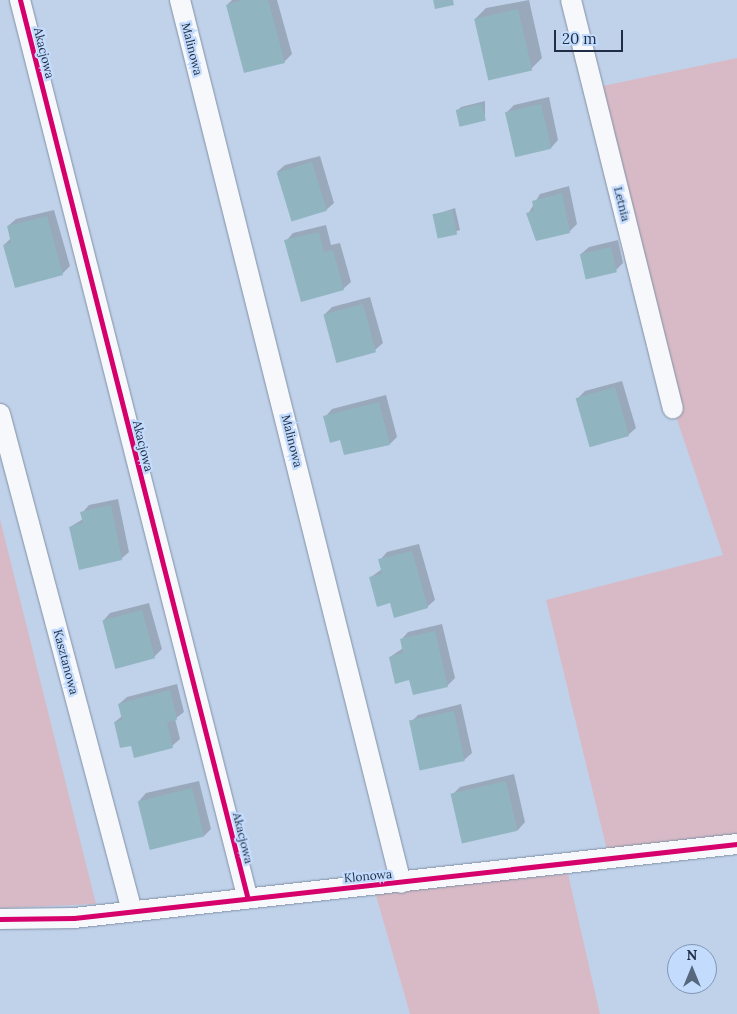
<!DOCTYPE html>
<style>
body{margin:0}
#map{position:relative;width:737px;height:1014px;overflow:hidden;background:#c0d2ea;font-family:Lora,serif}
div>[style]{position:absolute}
.green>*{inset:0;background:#d7bac6}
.shadow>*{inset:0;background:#0003}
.building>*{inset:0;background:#91b5c0;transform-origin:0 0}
.roads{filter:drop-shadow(0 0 1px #8291a5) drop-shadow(0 0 1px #8291a5)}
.minor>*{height:20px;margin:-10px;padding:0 10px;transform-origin:10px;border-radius:10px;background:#f6f8fc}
.cycleway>*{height:5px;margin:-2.5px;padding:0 2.5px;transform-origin:2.5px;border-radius:2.5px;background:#d6006c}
span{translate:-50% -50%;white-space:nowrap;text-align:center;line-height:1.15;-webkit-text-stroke:4.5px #c3dbfd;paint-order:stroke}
.street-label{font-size:12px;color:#1f2e44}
.north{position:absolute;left:667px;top:944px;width:50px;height:50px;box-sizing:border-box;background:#c3dbfd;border:1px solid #8196b3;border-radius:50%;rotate:0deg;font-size:14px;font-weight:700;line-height:20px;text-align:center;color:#1f2e44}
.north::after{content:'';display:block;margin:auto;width:18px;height:22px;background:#57677e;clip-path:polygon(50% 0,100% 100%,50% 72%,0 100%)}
.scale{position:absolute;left:554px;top:30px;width:69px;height:22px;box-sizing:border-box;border:2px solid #1f2e44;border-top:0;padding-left:6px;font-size:15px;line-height:18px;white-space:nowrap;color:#1f2e44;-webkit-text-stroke:4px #c3dbfd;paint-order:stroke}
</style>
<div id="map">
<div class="green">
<div style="clip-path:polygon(737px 58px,737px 836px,607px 850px,546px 600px,723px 555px,673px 408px,593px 88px)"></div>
<div style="clip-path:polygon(0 519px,96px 904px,0 908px)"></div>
<div style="clip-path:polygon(568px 874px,600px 1014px,410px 1014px,375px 892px)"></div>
</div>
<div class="shadow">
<div style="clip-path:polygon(232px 0,277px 0,292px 54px,284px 62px,227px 5px)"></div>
<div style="clip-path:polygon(529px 0,542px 58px,531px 69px,475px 19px,486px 8px)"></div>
<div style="clip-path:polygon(549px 97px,558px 140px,551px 148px,507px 112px,514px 105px)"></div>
<div style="clip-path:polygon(485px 101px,485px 120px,457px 111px,461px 107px)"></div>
<div style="clip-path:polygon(320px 156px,334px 203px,326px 210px,277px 172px,285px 165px)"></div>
<div style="clip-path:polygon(569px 186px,577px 224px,569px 232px,528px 214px,540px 194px)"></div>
<div style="clip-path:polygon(455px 208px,460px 230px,440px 237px,434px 215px)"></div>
<div style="clip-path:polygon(54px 210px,70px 266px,62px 274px,4px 245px,11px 238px,8px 226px,16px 219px)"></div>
<div style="clip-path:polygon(326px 225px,331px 245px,340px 243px,351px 282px,343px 289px,286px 241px,293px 233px)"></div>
<div style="clip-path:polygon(618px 240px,623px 263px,616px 270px,581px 254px,589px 247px)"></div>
<div style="clip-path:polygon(370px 297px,383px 343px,375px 350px,324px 315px,332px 307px)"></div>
<div style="clip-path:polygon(622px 381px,636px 428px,628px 435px,577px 399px,585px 391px)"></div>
<div style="clip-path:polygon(386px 395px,397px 437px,390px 444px,325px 417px,332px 409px)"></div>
<div style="clip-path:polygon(118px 499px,129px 552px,121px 559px,70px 527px,83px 519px,82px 513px,89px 505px)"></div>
<div style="clip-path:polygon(419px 544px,435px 600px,427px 607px,391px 601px,371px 577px,382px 569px,380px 560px,387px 552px)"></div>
<div style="clip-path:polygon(149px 603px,162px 649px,154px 657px,103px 621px,110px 613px)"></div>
<div style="clip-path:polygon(442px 624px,455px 678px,448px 685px,414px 693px,410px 679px,390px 657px,403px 648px,401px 640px,408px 632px)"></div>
<div style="clip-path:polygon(177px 684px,184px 712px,175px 719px,180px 739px,172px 746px,132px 745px,115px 722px,122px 716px,119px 704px,127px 697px)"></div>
<div style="clip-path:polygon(461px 704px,472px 753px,464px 760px,411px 722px,418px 715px)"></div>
<div style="clip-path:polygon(514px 774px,525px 822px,518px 830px,453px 794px,460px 787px)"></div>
<div style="clip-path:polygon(199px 781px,211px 829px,204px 836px,139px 801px,146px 793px)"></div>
</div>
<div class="building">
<div style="clip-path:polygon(243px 0,268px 0,285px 63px,244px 73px,226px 5px)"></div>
<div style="clip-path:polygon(433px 0,453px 0,454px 5px,435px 9px)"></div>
<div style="left:518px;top:9px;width:63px;height:45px;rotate:77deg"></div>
<div style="left:482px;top:104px;width:17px;height:27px;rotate:77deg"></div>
<div style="left:541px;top:104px;width:46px;height:37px;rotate:77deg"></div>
<div style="left:312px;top:162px;width:51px;height:37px;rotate:73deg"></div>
<div style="clip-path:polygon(562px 193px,570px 233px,536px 241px,526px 213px,534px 211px,532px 201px)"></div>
<div style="left:452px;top:210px;width:25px;height:20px;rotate:78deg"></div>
<div style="clip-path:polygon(47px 216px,63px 275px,15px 288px,3px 245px,11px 243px,7px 226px)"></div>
<div style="clip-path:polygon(319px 232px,324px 252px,333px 250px,344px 290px,301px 302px,284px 240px)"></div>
<div style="left:611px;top:247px;width:26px;height:32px;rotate:77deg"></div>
<div style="left:363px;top:304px;width:50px;height:41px;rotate:75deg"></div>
<div style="left:615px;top:387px;width:51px;height:41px;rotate:74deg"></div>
<div style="clip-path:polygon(379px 402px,390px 445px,344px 455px,340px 440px,330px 443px,323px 416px)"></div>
<div style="clip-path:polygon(111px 505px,122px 560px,79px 570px,69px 527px,83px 523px,80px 512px)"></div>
<div style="clip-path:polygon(412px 551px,428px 608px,394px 618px,390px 603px,377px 607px,373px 592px,384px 589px,373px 592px,369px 577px,382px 574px,378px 559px)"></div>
<div style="left:142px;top:610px;width:50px;height:41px;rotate:75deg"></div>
<div style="clip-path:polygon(435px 631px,448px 687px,413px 695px,409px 680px,395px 684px,389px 657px,403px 653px,400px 639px)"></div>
<div style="clip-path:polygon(170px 690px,177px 720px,167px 722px,173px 748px,134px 758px,131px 746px,120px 748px,114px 722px,122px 720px,118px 704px)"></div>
<div style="left:454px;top:711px;width:51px;height:46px;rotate:78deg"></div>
<div style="left:506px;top:781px;width:51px;height:57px;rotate:77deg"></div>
<div style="left:192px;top:788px;width:50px;height:56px;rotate:76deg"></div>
</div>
<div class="roads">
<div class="minor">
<div style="left:20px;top:0;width:924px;rotate:75.78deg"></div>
<div style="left:180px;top:0;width:910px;rotate:75.95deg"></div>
<div style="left:571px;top:0;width:421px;rotate:76deg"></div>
<div style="left:0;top:414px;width:514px;rotate:75.13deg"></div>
<div style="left:0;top:919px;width:74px;rotate:-0.8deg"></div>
<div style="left:74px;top:918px;width:667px;rotate:-6.37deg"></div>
</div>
</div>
<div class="cycleway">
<div style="left:20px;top:0;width:924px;rotate:75.78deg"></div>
<div style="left:0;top:919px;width:74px;rotate:-0.8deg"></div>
<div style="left:74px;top:918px;width:667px;rotate:-6.37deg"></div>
</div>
<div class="street-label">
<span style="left:192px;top:49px;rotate:76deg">Malinowa</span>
<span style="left:44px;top:53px;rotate:76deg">Akacjowa</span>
<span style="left:622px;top:204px;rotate:76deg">Letnia</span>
<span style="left:292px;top:441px;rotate:76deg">Malinowa</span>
<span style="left:143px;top:446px;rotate:76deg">Akacjowa</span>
<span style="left:66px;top:662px;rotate:75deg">Kasztanowa</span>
<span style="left:243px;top:838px;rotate:76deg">Akacjowa</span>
<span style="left:368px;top:876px;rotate:-5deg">Klonowa</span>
</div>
<div class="north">N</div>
<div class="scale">20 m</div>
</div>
